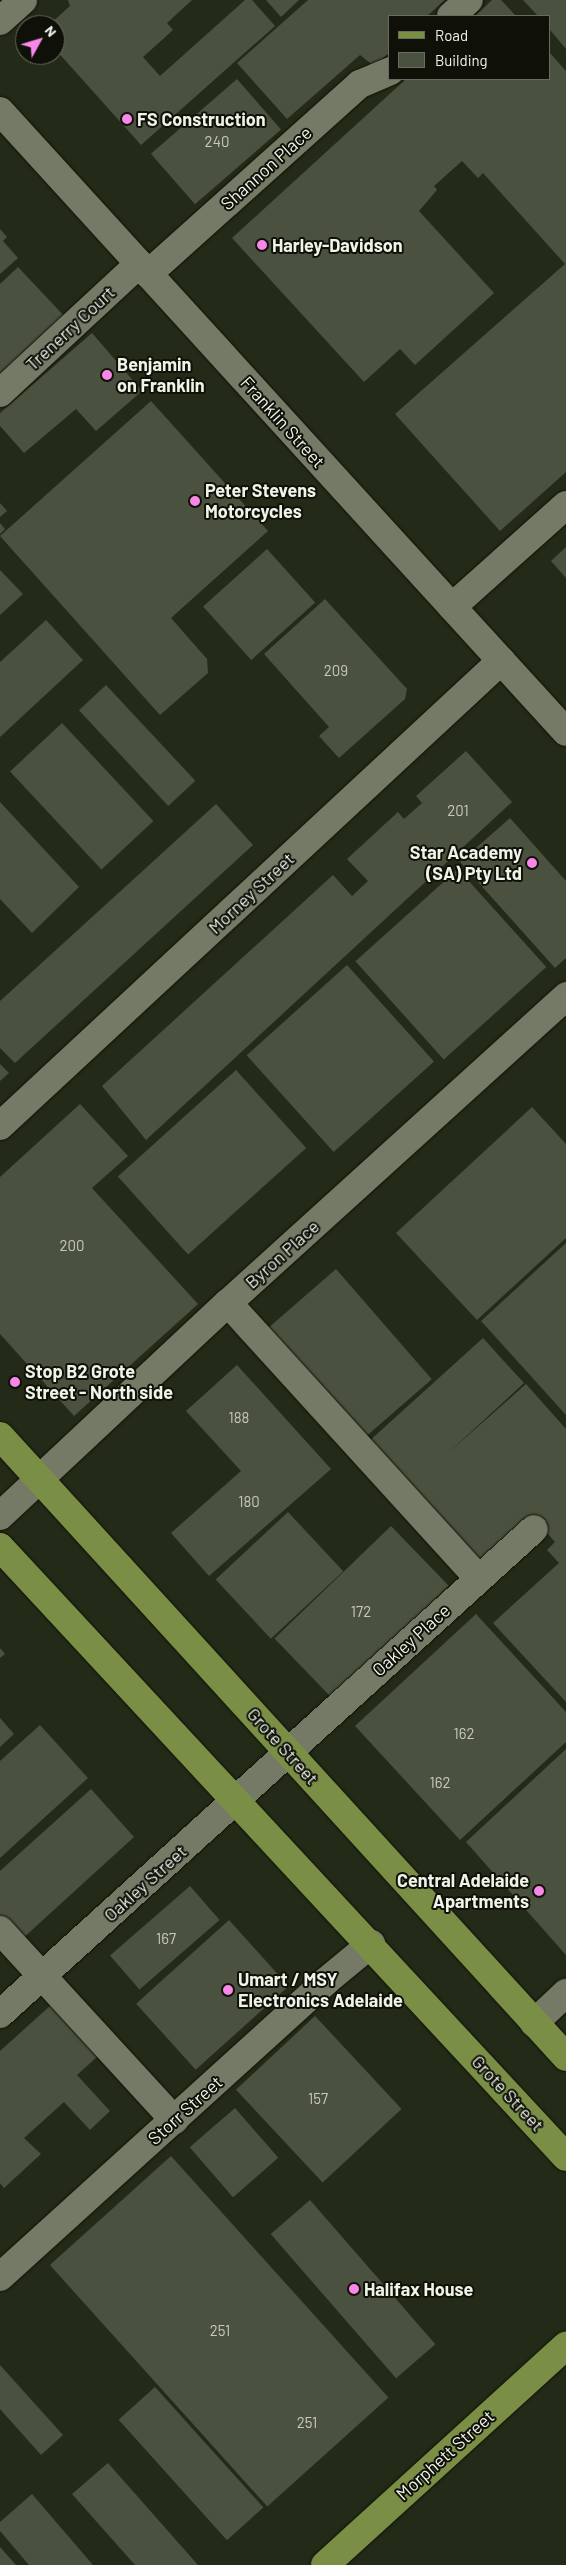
<!DOCTYPE html>
<style>
body{margin:0}
#map{position:relative;width:566px;height:2565px;overflow:hidden;background:#242a18;font-family:Barlow,sans-serif}
div>[style]{position:absolute}
.building>*{inset:0;background:#4b513f;transform-origin:0 0}
.roads{filter:drop-shadow(0 0 1px #0e1204) drop-shadow(0 0 1px #0e1204)}
.minor>*{height:28px;margin:-14px;padding:0 14px;transform-origin:14px;border-radius:14px;background:#747a66}
.major>*{height:28px;margin:-14px;padding:0 14px;transform-origin:14px;border-radius:14px;background:#7b8e46}
.dots>*{width:14px;height:14px;translate:-50% -50%;box-sizing:border-box;border:2px solid #0f1109;border-radius:50%}
span{translate:-50% -50%;white-space:nowrap;text-align:center;line-height:1.15;-webkit-text-stroke:4px #0f1109;paint-order:stroke}
.number-label{font-size:15px;color:#c6cabe}
.number-label span{-webkit-text-stroke-width:0}
.poi-label{font-size:18px;color:#eff3e8;font-weight:700}
.left{translate:0 -50%;text-align:left}
.right{translate:-100% -50%;text-align:right}
.street-label{font-size:18px;color:#eff3e8}
.legend{position:absolute;left:388px;top:15px;width:162px;height:65px;box-sizing:border-box;background:#0f1109;border:1px solid #696b62;margin:0;padding:6px 9px;list-style:none;font-size:15px;color:#eff3e8}
.legend li{display:flex;align-items:center;gap:10px;height:25px}
.legend b{width:25px;border:1px solid #696b62}
.north{position:absolute;left:15px;top:15px;width:50px;height:50px;box-sizing:border-box;background:#0f1109;border:1px solid #696b62;border-radius:50%;rotate:51deg;font-size:14px;font-weight:700;line-height:20px;text-align:center;color:#eff3e8}
.north::after{content:'';display:block;margin:auto;width:18px;height:22px;background:#f987e9;clip-path:polygon(50% 0,100% 100%,50% 72%,0 100%)}
</style>
<div id="map">
<div class="building">
<div style="clip-path:polygon(68px 0,192px 0,167px 23px,173px 30px,143px 57px,160px 76px,245px 0,252px 0,275px 26px,141px 145px,55px 49px,55px 25px,49px 25px,70px 6px)"></div>
<div style="clip-path:polygon(266px 0,299px 0,281px 17px)"></div>
<div style="clip-path:polygon(308px 0,445px 0,427px 16px,390px 16px,390px 52px,374px 66px,360px 55px,287px 119px,237px 63px)"></div>
<div style="clip-path:polygon(492px 0,501px 0,516px 16px,475px 16px)"></div>
<div style="clip-path:polygon(523px 0,566px 0,566px 49px,550px 30px,550px 16px,538px 16px)"></div>
<div style="clip-path:polygon(550px 53px,566px 71px,566px 472px,500px 531px,395px 414px,565px 264px,483px 173px,478px 178px,462px 161px,434px 186px,437px 190px,419px 211px,494px 293px,415px 365px,400px 349px,364px 382px,232px 238px,406px 79px,550px 79px)"></div>
<div style="left:237px;top:79px;width:67px;height:114px;rotate:49deg"></div>
<div style="clip-path:polygon(0 229px,7px 237px,3px 241px,18px 258px,0 274px)"></div>
<div style="clip-path:polygon(18px 267px,67px 319px,4px 378px,0 373px,0 284px)"></div>
<div style="clip-path:polygon(92px 333px,142px 391px,96px 431px,76px 409px,24px 453px,0 426px,0 413px)"></div>
<div style="clip-path:polygon(151px 401px,268px 531px,171px 618px,207px 659px,208px 673px,160px 715px,0 536px)"></div>
<div style="clip-path:polygon(0 503px,7px 511px,0 517px)"></div>
<div style="clip-path:polygon(0 523px,5px 529px,0 534px)"></div>
<div style="clip-path:polygon(566px 547px,566px 578px,551px 561px)"></div>
<div style="left:267px;top:549px;width:72px;height:86px;rotate:48deg"></div>
<div style="clip-path:polygon(0 570px,23px 594px,0 615px)"></div>
<div style="clip-path:polygon(325px 599px,407px 689px,405px 699px,339px 758px,319px 736px,329px 727px,264px 654px)"></div>
<div style="clip-path:polygon(46px 620px,83px 660px,0 737px,0 662px)"></div>
<div style="left:106px;top:685px;width:131px;height:37px;rotate:47deg"></div>
<div style="left:62px;top:723px;width:134px;height:71px;rotate:47deg"></div>
<div style="clip-path:polygon(466px 751px,512px 802px,146px 1140px,102px 1086px,333px 875px,352px 896px,368px 881px,347px 859px,398px 812px,404px 819px,422px 803px,416px 796px)"></div>
<div style="clip-path:polygon(0 802px,79px 887px,32px 933px,0 899px)"></div>
<div style="clip-path:polygon(216px 804px,253px 845px,15px 1063px,0 1048px,0 1001px)"></div>
<div style="clip-path:polygon(510px 818px,566px 881px,566px 958px,555px 968px,460px 862px)"></div>
<div style="left:458px;top:869px;width:132px;height:138px;rotate:48deg"></div>
<div style="left:347px;top:965px;width:130px;height:135px;rotate:48deg"></div>
<div style="clip-path:polygon(0 1064px,9px 1073px,0 1081px)"></div>
<div style="left:236px;top:1070px;width:105px;height:159px;rotate:48deg"></div>
<div style="clip-path:polygon(80px 1104px,128px 1156px,92px 1188px,198px 1304px,74px 1416px,0 1334px,0 1177px)"></div>
<div style="clip-path:polygon(532px 1107px,566px 1144px,566px 1238px,477px 1320px,396px 1233px)"></div>
<div style="clip-path:polygon(566px 1243px,566px 1415px,481px 1321px)"></div>
<div style="left:336px;top:1269px;width:146px;height:91px;rotate:49deg"></div>
<div style="clip-path:polygon(483px 1338px,524px 1383px,447px 1454px,526px 1384px,566px 1429px,566px 1702px,493px 1623px,559px 1563px,547px 1550px,555px 1542px,532px 1516px,478px 1564px,367px 1443px)"></div>
<div style="clip-path:polygon(237px 1365px,331px 1469px,209px 1576px,171px 1533px,241px 1471px,186px 1411px)"></div>
<div style="left:288px;top:1512px;width:81px;height:99px;rotate:47deg"></div>
<div style="left:391px;top:1526px;width:83px;height:162px;rotate:46deg"></div>
<div style="clip-path:polygon(476px 1614px,566px 1712px,566px 1742px,460px 1840px,355px 1726px)"></div>
<div style="clip-path:polygon(0 1648px,5px 1654px,0 1658px)"></div>
<div style="clip-path:polygon(0 1718px,14px 1734px,0 1747px)"></div>
<div style="clip-path:polygon(40px 1725px,88px 1778px,0 1858px,0 1761px)"></div>
<div style="clip-path:polygon(566px 1749px,566px 1955px,466px 1842px)"></div>
<div style="clip-path:polygon(91px 1789px,134px 1837px,21px 1940px,0 1916px,0 1871px)"></div>
<div style="left:190px;top:1886px;width:45px;height:106px;rotate:49deg"></div>
<div style="left:229px;top:1920px;width:89px;height:125px;rotate:48deg"></div>
<div style="clip-path:polygon(51px 2005px,98px 2056px,77px 2075px,110px 2111px,90px 2130px,64px 2102px,24px 2138px,41px 2154px,4px 2188px,0 2183px,0 2051px)"></div>
<div style="left:315px;top:2016px;width:127px;height:108px;rotate:47deg"></div>
<div style="left:235px;top:2108px;width:66px;height:60px;rotate:49deg"></div>
<div style="left:171px;top:2156px;width:325px;height:163px;rotate:48deg"></div>
<div style="left:310px;top:2200px;width:191px;height:52px;rotate:49deg"></div>
<div style="clip-path:polygon(0 2365px,63px 2435px,41px 2455px,0 2409px)"></div>
<div style="left:155px;top:2387px;width:162px;height:49px;rotate:48deg"></div>
<div style="clip-path:polygon(108px 2463px,198px 2565px,135px 2565px,72px 2494px)"></div>
<div style="clip-path:polygon(32px 2494px,93px 2565px,29px 2565px,0 2531px,0 2522px)"></div>
<div style="clip-path:polygon(0 2547px,16px 2565px,0 2565px)"></div>
</div>
<div class="roads">
<div class="minor">
<div style="left:451px;top:16px;width:24px;rotate:-42deg"></div>
<div style="left:0;top:21px;width:31px;rotate:-42deg"></div>
<div style="left:0;top:111px;width:840px;rotate:47.65deg"></div>
<div style="left:148px;top:274px;width:285px;rotate:-41.9deg"></div>
<div style="left:360px;top:84px;width:33px;rotate:-23deg"></div>
<div style="left:0;top:393px;width:190px;rotate:-42.9deg"></div>
<div style="left:452px;top:607px;width:153px;rotate:-41.8deg"></div>
<div style="left:0;top:1126px;width:684px;rotate:-42.87deg"></div>
<div style="left:228px;top:1303px;width:373px;rotate:47.7deg"></div>
<div style="left:0;top:1516px;width:312px;rotate:-43.1deg"></div>
<div style="left:228px;top:1303px;width:457px;rotate:-42.2deg"></div>
<div style="left:0;top:1930px;width:258px;rotate:47.5deg"></div>
<div style="left:0;top:2014px;width:721px;rotate:-42.25deg"></div>
<div style="left:534px;top:2023px;width:44px;rotate:-43.2deg"></div>
<div style="left:0;top:2277px;width:439px;rotate:-42.2deg"></div>
<div style="left:325px;top:1982px;width:60px;rotate:-39.6deg"></div>
</div>
<div class="major">
<div style="left:0;top:1436px;width:840px;rotate:47.65deg"></div>
<div style="left:0;top:1547px;width:832px;rotate:47.14deg"></div>
<div style="left:325px;top:2565px;width:326px;rotate:-42.3deg"></div>
</div>
</div>
<div class="dots">
<div style="left:127px;top:119px;background:#f987e9"></div>
<div style="left:262px;top:245px;background:#f987e9"></div>
<div style="left:107px;top:375px;background:#f987e9"></div>
<div style="left:195px;top:501px;background:#f987e9"></div>
<div style="left:532px;top:863px;background:#f987e9"></div>
<div style="left:15px;top:1382px;background:#f987e9"></div>
<div style="left:539px;top:1891px;background:#f987e9"></div>
<div style="left:228px;top:1990px;background:#f987e9"></div>
<div style="left:354px;top:2289px;background:#f987e9"></div>
</div>
<div class="number-label">
<span style="left:217px;top:142px">240</span>
<span style="left:336px;top:671px">209</span>
<span style="left:458px;top:811px">201</span>
<span style="left:72px;top:1246px">200</span>
<span style="left:239px;top:1418px">188</span>
<span style="left:249px;top:1502px">180</span>
<span style="left:361px;top:1612px">172</span>
<span style="left:464px;top:1734px">162</span>
<span style="left:440px;top:1783px">162</span>
<span style="left:166px;top:1939px">167</span>
<span style="left:318px;top:2099px">157</span>
<span style="left:220px;top:2331px">251</span>
<span style="left:307px;top:2423px">251</span>
</div>
<div class="poi-label">
<span class="left" style="left:137px;top:119px">FS Construction</span>
<span class="left" style="left:272px;top:245px">Harley-Davidson</span>
<span class="left" style="left:117px;top:375px">Benjamin<br>on Franklin</span>
<span class="left" style="left:205px;top:501px">Peter Stevens<br>Motorcycles</span>
<span class="right" style="left:522px;top:863px">Star Academy<br>(SA) Pty Ltd</span>
<span class="left" style="left:25px;top:1382px">Stop B2 Grote<br>Street - North side</span>
<span class="right" style="left:529px;top:1891px">Central Adelaide<br>Apartments</span>
<span class="left" style="left:238px;top:1990px">Umart / MSY<br>Electronics Adelaide</span>
<span class="left" style="left:364px;top:2289px">Halifax House</span>
</div>
<div class="street-label">
<span style="left:266px;top:168px;rotate:-42deg">Shannon Place</span>
<span style="left:70px;top:328px;rotate:-43deg">Trenerry Court</span>
<span style="left:283px;top:422px;rotate:48deg">Franklin Street</span>
<span style="left:251px;top:893px;rotate:-43deg">Morney Street</span>
<span style="left:282px;top:1254px;rotate:-42deg">Byron Place</span>
<span style="left:411px;top:1640px;rotate:-42deg">Oakley Place</span>
<span style="left:283px;top:1746px;rotate:48deg">Grote Street</span>
<span style="left:145px;top:1883px;rotate:-42deg">Oakley Street</span>
<span style="left:508px;top:2093px;rotate:47deg">Grote Street</span>
<span style="left:185px;top:2110px;rotate:-42deg">Storr Street</span>
<span style="left:445px;top:2455px;rotate:-42deg">Morphett Street</span>
</div>
<ul class="legend">
<li><b style="height:6px;background:#7b8e46"></b>Road</li>
<li><b style="height:14px;background:#4b513f"></b>Building</li>
</ul>
<div class="north">N</div>
</div>
